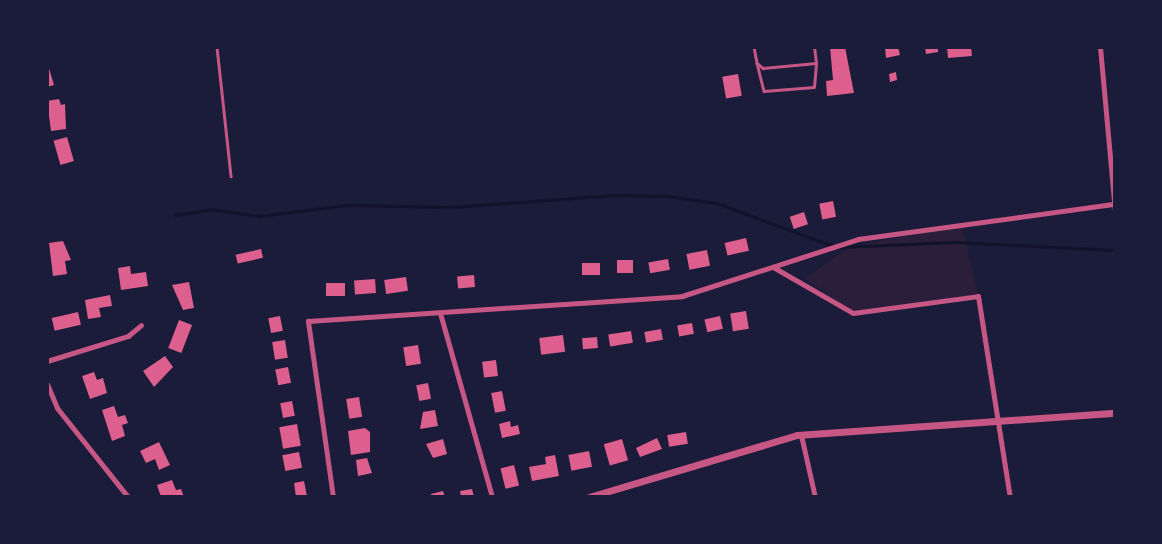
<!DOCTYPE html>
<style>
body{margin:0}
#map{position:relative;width:1162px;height:544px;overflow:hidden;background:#1b1b3a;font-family:Commissioner,sans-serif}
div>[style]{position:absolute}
.green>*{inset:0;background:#2a1e3b}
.stream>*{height:2.5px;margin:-1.25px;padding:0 1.25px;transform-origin:1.25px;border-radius:1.25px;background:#12122b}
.building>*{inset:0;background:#dd5f8e;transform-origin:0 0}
.service>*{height:2.5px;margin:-1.25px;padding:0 1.25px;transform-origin:1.25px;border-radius:1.25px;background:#c65784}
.minor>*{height:5px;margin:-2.5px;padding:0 2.5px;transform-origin:2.5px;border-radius:2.5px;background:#c65784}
.tertiary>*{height:7px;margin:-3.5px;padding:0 3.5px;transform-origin:3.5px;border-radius:3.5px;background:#c65784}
span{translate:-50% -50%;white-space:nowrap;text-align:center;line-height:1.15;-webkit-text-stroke:6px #1b1b3a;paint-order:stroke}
.frame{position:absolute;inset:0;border:49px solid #1b1b3a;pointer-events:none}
</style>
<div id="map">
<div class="green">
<div style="clip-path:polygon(962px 224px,978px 296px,853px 313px,805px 278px,848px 248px)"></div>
</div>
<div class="stream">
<div style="left:175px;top:215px;width:36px;rotate:-9deg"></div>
<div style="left:211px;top:209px;width:49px;rotate:8.3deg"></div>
<div style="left:259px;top:216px;width:89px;rotate:-7.1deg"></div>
<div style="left:347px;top:205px;width:106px;rotate:1.1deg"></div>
<div style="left:453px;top:207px;width:160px;rotate:-4.3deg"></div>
<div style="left:613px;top:195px;width:54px;rotate:1.1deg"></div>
<div style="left:667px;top:196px;width:50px;rotate:8deg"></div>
<div style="left:717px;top:203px;width:124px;rotate:20.3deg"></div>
<div style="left:839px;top:247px;width:116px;rotate:-2.5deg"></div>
<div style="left:955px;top:242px;width:160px;rotate:2.9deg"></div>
</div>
<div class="building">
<div style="clip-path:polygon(830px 47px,845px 47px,854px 93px,827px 96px,826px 81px,833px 80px)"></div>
<div style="clip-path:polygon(885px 47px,898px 47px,900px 55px,886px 58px)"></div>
<div style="clip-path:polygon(925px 47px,938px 47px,938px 52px,926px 54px)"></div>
<div style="clip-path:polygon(947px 47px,971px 47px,972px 56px,948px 58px)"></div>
<div style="clip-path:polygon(48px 65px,54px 85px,47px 87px,47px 66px)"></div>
<div style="clip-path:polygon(896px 72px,897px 80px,890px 82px,889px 74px)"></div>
<div style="left:738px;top:74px;width:22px;height:16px;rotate:80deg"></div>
<div style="clip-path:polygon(59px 99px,61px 105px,65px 104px,66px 129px,51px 131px,47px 101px)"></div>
<div style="left:67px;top:137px;width:25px;height:14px;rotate:74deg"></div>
<div style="left:833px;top:201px;width:16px;height:14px;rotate:79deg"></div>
<div style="left:804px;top:212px;width:13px;height:15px;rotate:72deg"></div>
<div style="left:746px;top:238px;width:13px;height:22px;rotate:77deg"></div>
<div style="clip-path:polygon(63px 241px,71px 260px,65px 261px,67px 274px,53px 276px,49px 243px)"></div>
<div style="left:261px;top:249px;width:9px;height:26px;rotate:77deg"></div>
<div style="left:707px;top:250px;width:16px;height:21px;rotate:79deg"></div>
<div style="left:668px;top:259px;width:11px;height:20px;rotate:80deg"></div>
<div style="left:633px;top:260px;width:13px;height:16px;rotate:90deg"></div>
<div style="left:600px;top:263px;width:12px;height:18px;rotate:90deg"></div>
<div style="clip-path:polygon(130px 266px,131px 274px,146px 272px,148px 286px,121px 290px,118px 268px)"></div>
<div style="left:474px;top:275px;width:12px;height:17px;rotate:85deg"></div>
<div style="left:406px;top:277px;width:14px;height:22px;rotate:82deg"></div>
<div style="left:375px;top:279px;width:14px;height:21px;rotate:86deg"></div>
<div style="clip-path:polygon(189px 282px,194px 308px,183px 310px,172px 285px)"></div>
<div style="left:326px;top:283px;width:19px;height:13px"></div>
<div style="clip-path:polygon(110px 295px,112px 306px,99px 308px,101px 317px,88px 319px,85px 300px)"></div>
<div style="left:746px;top:311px;width:18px;height:16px;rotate:81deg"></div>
<div style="left:78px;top:312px;width:13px;height:27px;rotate:77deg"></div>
<div style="left:280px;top:316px;width:15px;height:12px;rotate:79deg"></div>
<div style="left:720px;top:316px;width:13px;height:16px;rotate:77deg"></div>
<div style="left:179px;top:320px;width:14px;height:30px;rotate:21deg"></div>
<div style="left:692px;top:323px;width:11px;height:15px;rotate:80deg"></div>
<div style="left:661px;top:329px;width:11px;height:17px;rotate:80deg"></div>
<div style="left:631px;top:331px;width:12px;height:23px;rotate:81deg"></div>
<div style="left:563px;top:335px;width:17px;height:24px;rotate:83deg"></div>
<div style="left:597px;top:337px;width:11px;height:15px;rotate:85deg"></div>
<div style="left:285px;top:340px;width:18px;height:13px;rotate:81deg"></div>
<div style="left:418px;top:345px;width:19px;height:15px;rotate:81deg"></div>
<div style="clip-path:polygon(165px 356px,173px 367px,154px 387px,143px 371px)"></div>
<div style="left:496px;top:360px;width:16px;height:14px;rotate:83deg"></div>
<div style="left:288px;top:367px;width:16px;height:13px;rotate:79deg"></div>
<div style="clip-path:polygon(94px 372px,97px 380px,103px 378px,107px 393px,90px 399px,82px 376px)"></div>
<div style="left:428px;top:383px;width:16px;height:12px;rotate:79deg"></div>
<div style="left:502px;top:391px;width:20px;height:11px;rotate:79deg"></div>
<div style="left:359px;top:397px;width:20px;height:13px;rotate:81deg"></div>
<div style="left:292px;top:401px;width:15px;height:12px;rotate:79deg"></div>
<div style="clip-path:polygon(114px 406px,118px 417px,125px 415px,128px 423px,122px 425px,125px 436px,112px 441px,102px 410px)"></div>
<div style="clip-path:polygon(435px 410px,438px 426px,420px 429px,423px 412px)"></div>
<div style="clip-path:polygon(510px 421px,511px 427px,518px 425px,520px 434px,502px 438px,499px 424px)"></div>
<div style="left:297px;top:424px;width:22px;height:18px;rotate:80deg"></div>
<div style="clip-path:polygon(365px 428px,370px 432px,370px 452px,351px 455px,348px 431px)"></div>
<div style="left:686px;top:432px;width:12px;height:19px;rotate:81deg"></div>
<div style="clip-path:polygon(657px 438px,662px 449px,640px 457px,636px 448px)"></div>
<div style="clip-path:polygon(443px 439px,447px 454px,433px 458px,426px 444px)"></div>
<div style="left:622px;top:439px;width:22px;height:19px;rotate:74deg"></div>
<div style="clip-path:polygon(159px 442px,170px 465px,159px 470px,155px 459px,146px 463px,140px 451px)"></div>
<div style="left:589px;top:451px;width:16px;height:21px;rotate:79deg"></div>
<div style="left:299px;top:452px;width:16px;height:17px;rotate:79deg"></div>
<div style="clip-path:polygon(555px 455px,559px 476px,532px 481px,529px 467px,546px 464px,545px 457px)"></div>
<div style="clip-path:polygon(367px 458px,372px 473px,358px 476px,356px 460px)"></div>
<div style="left:514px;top:465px;width:21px;height:14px;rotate:76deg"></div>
<div style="clip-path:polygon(172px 480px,176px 490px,181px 489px,184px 497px,161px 497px,157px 485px)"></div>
<div style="clip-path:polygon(304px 481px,307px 496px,296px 497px,294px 483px)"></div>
<div style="clip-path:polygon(472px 489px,474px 497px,461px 497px,460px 491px)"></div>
<div style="clip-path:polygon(443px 491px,445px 497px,431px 497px,431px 494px)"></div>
</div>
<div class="service">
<div style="left:217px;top:47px;width:130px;rotate:83.8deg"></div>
<div style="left:754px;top:47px;width:16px;rotate:79deg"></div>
<div style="left:757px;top:63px;width:8px;rotate:40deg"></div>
<div style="left:763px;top:68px;width:53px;rotate:-5.4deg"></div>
<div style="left:816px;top:63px;width:16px;rotate:-97deg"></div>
<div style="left:757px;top:63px;width:29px;rotate:76deg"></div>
<div style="left:764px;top:91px;width:50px;rotate:-4.6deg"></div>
<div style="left:814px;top:87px;width:24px;rotate:-85deg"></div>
</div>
<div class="minor">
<div style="left:1100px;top:47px;width:166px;rotate:84.8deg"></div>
<div style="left:773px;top:267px;width:92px;rotate:29.9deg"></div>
<div style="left:853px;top:313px;width:126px;rotate:-7.7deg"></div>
<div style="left:978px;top:296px;width:204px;rotate:81deg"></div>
<div style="left:440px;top:313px;width:191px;rotate:74.2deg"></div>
<div style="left:47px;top:361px;width:85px;rotate:-17.2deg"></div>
<div style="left:128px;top:336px;width:17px;rotate:-40deg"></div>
<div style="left:47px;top:384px;width:26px;rotate:67deg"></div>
<div style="left:57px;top:408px;width:114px;rotate:51.4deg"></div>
<div style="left:801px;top:435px;width:64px;rotate:77.3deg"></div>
<div style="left:333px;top:497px;width:178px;rotate:-98.1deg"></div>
<div style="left:308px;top:321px;width:375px;rotate:-3.8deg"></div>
<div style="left:682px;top:296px;width:185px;rotate:-17.9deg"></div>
<div style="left:858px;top:239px;width:259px;rotate:-7.8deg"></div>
</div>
<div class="tertiary">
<div style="left:589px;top:497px;width:217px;rotate:-16.6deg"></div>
<div style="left:797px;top:435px;width:319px;rotate:-4deg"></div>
</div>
<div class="frame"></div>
</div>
